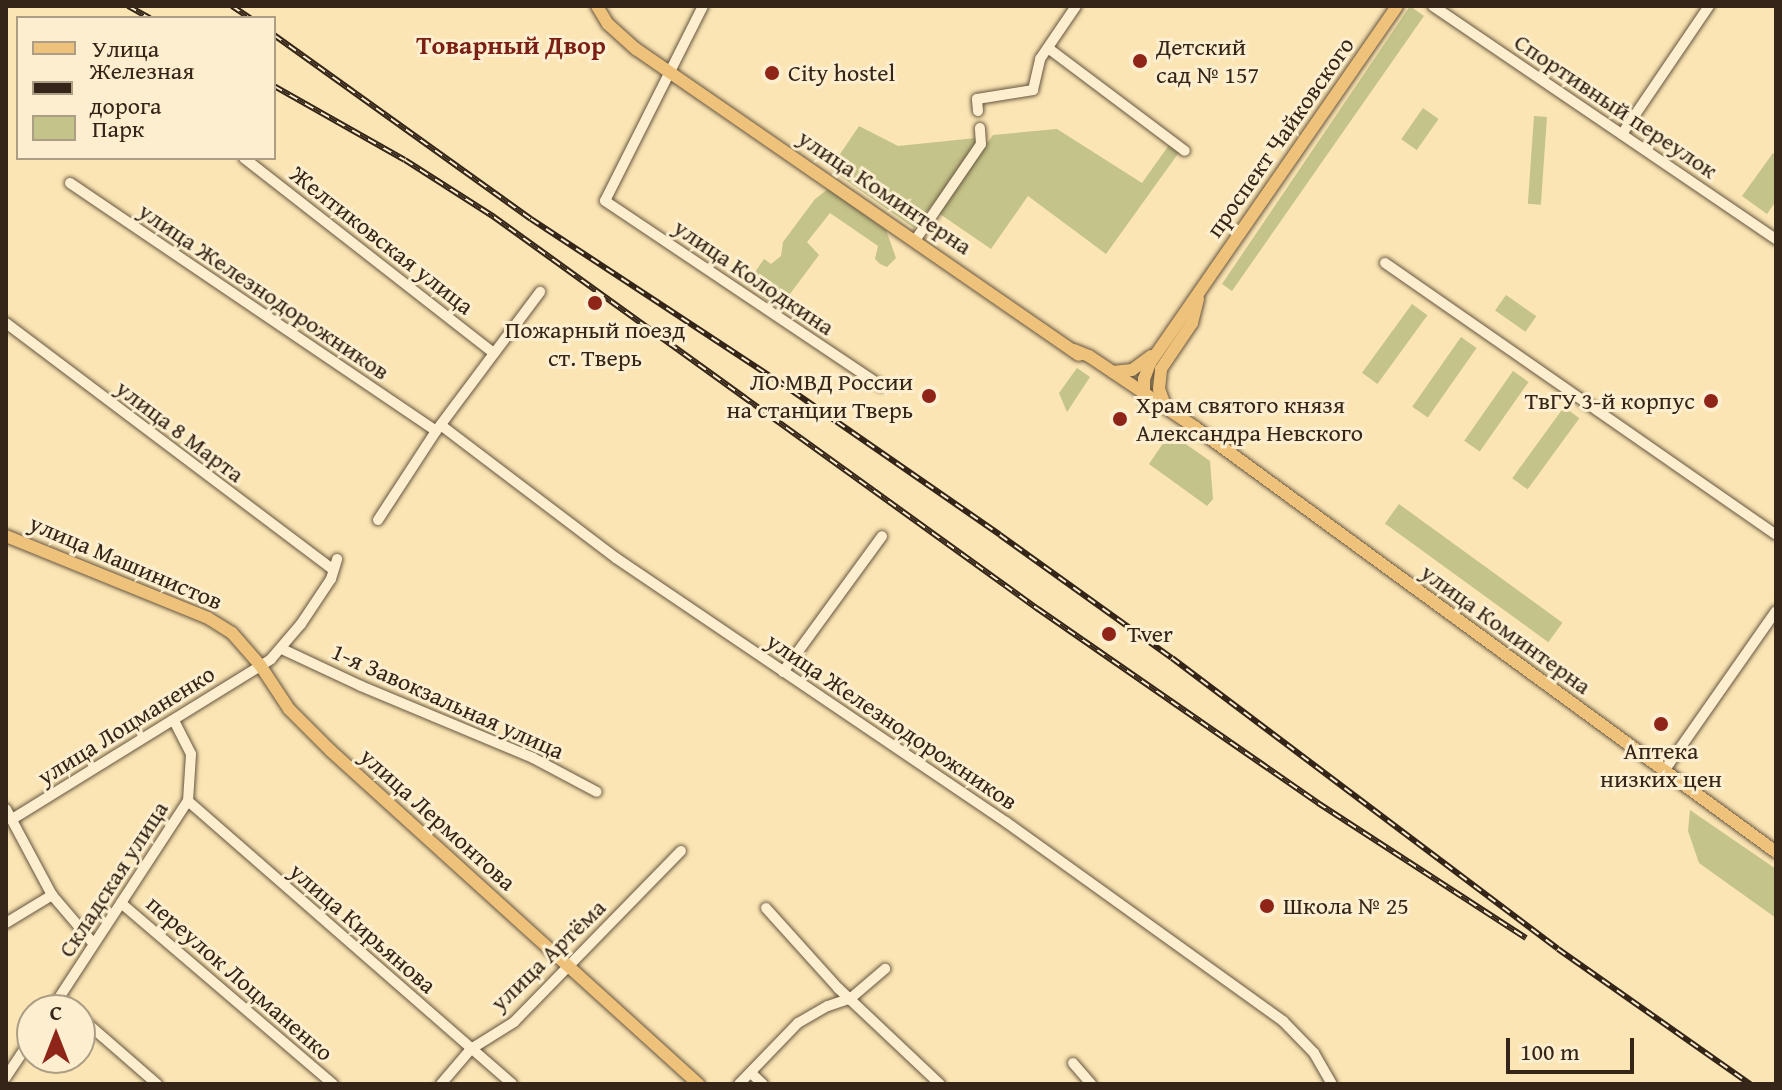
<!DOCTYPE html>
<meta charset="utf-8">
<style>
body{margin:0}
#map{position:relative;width:1782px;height:1090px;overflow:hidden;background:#fbe5b4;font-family:"Gentium Book Plus",serif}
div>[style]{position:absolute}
.green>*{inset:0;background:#c4c389;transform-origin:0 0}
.roads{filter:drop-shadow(0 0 2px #66553f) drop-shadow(0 0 2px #66553f)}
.minor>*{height:10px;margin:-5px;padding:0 5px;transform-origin:5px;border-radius:5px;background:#fceece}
.major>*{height:12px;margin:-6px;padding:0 6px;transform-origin:6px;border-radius:6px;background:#eec27a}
.rail>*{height:6px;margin-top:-3px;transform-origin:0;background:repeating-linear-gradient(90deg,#fceece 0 9px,#342518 0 18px);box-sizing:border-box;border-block:2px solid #342518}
.dots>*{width:22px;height:22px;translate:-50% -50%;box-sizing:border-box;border:4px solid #fceece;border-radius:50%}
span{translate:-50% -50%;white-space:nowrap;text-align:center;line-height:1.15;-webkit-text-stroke:6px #fceece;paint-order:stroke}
.poi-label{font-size:24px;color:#342518}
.left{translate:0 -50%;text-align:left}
.right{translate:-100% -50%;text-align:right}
.street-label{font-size:24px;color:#342518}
.neighbourhood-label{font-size:26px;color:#7a1f14;font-weight:700}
.frame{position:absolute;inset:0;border:8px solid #342518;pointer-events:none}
.legend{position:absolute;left:16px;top:16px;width:260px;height:144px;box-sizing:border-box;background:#fceece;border:2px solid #ac9e85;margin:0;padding:10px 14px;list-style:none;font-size:24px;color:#342518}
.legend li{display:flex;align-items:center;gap:16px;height:40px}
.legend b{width:40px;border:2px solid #ac9e85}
.north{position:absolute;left:16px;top:994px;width:80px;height:80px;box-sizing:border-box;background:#fceece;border:2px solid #ac9e85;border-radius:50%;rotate:0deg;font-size:22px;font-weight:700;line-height:32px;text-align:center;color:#342518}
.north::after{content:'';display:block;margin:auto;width:28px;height:36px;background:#8f2418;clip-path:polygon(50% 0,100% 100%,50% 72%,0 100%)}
.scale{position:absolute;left:1506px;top:1038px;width:128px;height:36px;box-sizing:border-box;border:4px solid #342518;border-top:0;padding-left:10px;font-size:24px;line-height:28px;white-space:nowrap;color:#342518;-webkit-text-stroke:6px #fceece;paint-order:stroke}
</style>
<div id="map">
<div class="green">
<div style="clip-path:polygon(1410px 6px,1424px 16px,1232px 291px,1222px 284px)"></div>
<div style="left:1423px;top:108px;width:19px;height:38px;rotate:35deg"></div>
<div style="left:1534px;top:116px;width:13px;height:88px;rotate:4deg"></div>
<div style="clip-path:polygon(859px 126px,898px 146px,976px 138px,975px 150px,914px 228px,830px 169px)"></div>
<div style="clip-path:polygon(1057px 129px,1142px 183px,1169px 145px,1180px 151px,1106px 254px,1028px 196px,991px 249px,937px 212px,993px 135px)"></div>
<div style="clip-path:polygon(1773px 153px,1776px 155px,1776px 201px,1767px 214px,1742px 196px)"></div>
<div style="clip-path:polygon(828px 189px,886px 230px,896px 258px,887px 267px,880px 264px,875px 259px,878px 246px,830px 213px,807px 242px,819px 255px,781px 306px,770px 303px,747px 284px,764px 259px,771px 264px,781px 256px,783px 242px,815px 199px)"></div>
<div style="left:1506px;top:295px;width:37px;height:19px;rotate:35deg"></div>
<div style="left:1412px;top:304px;width:19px;height:85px;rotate:36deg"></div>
<div style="left:1461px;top:337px;width:19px;height:85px;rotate:35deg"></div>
<div style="clip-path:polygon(1077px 368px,1090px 377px,1067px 412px,1059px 393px)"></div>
<div style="left:1513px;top:371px;width:19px;height:85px;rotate:35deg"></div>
<div style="left:1564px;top:407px;width:19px;height:88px;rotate:36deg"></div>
<div style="clip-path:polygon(1170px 433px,1210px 461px,1213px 499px,1207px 506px,1149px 464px)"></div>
<div style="left:1399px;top:504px;width:202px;height:24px;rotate:36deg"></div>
<div style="clip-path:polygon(1690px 810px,1776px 869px,1776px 918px,1699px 863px,1688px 831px)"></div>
</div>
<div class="roads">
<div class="minor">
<div style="left:703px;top:6px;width:218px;rotate:116.7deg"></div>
<div style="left:605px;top:201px;width:332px;rotate:33.8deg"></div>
<div style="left:1433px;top:6px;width:415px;rotate:34.2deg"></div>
<div style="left:1048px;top:48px;width:171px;rotate:36.9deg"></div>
<div style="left:978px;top:111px;width:12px;rotate:-95deg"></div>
<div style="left:977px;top:99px;width:57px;rotate:-9.1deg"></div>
<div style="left:1033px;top:90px;width:32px;rotate:-77deg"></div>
<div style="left:1040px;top:59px;width:64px;rotate:-55.8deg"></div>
<div style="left:1622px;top:134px;width:155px;rotate:-55.8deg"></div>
<div style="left:244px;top:158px;width:317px;rotate:38deg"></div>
<div style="left:70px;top:183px;width:442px;rotate:34.1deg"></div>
<div style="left:916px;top:239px;width:115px;rotate:-55.6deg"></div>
<div style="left:981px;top:144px;width:16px;rotate:-94deg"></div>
<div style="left:1385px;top:263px;width:476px;rotate:34.8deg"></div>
<div style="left:6px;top:323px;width:409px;rotate:37deg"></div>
<div style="left:442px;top:426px;width:218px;rotate:37.2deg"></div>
<div style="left:616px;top:558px;width:471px;rotate:34.1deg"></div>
<div style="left:1006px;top:822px;width:341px;rotate:35.7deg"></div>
<div style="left:1283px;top:1021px;width:45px;rotate:45.9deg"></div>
<div style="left:1314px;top:1053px;width:36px;rotate:60deg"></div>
<div style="left:378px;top:520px;width:106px;rotate:-56.9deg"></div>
<div style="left:436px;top:431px;width:174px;rotate:-53.2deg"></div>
<div style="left:282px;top:649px;width:87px;rotate:25.1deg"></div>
<div style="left:361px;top:686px;width:186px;rotate:22.7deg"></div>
<div style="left:533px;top:758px;width:72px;rotate:28deg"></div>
<div style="left:783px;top:672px;width:168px;rotate:-53.9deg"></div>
<div style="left:1664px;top:771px;width:195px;rotate:-55deg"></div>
<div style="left:188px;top:801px;width:430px;rotate:41.1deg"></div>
<div style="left:6px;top:809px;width:98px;rotate:61.9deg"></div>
<div style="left:52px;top:895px;width:63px;rotate:49.5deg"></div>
<div style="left:14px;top:818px;width:302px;rotate:-31.7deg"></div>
<div style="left:271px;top:659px;width:46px;rotate:-49.4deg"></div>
<div style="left:301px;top:624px;width:54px;rotate:-56.3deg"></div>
<div style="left:331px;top:579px;width:21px;rotate:-73deg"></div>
<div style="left:121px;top:903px;width:279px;rotate:40.5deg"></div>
<div style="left:766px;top:908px;width:108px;rotate:48deg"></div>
<div style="left:838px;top:988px;width:140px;rotate:43.3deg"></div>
<div style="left:6px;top:923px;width:54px;rotate:-31.3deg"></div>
<div style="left:59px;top:998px;width:18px;rotate:43deg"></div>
<div style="left:51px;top:1010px;width:250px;rotate:-56.8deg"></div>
<div style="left:188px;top:801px;width:47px;rotate:-86.3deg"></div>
<div style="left:191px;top:754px;width:38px;rotate:-117deg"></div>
<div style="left:80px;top:1017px;width:102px;rotate:41deg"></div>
<div style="left:1073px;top:1063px;width:28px;rotate:49deg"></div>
<div style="left:751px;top:1073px;width:16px;rotate:43deg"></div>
<div style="left:6px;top:1077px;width:47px;rotate:-56.3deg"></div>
<div style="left:441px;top:1084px;width:46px;rotate:-49.4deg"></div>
<div style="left:471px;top:1049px;width:51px;rotate:-32.1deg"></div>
<div style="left:514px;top:1022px;width:239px;rotate:-45.7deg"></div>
<div style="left:739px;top:1084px;width:85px;rotate:-46deg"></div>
<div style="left:798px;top:1023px;width:34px;rotate:-30deg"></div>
<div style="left:828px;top:1006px;width:24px;rotate:-19deg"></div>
<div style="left:851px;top:998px;width:45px;rotate:-40.5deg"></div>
</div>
<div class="major">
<div style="left:597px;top:6px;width:21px;rotate:59deg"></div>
<div style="left:608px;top:24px;width:38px;rotate:42deg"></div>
<div style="left:636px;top:49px;width:538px;rotate:34.63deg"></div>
<div style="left:1074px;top:350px;width:16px;rotate:22deg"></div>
<div style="left:1089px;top:356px;width:129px;rotate:33.9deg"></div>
<div style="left:1196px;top:428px;width:718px;rotate:36.17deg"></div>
<div style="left:1113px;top:372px;width:19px;rotate:-6deg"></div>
<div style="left:1132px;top:370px;width:24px;rotate:-36deg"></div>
<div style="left:1144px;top:396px;width:17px;rotate:-90deg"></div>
<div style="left:1144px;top:379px;width:17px;rotate:-69deg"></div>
<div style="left:1150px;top:363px;width:434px;rotate:-55.3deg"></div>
<div style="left:1166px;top:408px;width:20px;rotate:-110deg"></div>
<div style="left:1159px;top:389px;width:20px;rotate:-84deg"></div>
<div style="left:1161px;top:369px;width:55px;rotate:-56deg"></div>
<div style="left:1192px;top:323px;width:25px;rotate:-76deg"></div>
<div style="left:6px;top:536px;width:218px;rotate:22.1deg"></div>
<div style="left:208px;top:618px;width:28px;rotate:32deg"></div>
<div style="left:232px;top:633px;width:43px;rotate:48.8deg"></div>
<div style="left:260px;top:665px;width:53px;rotate:56.6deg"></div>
<div style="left:289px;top:709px;width:59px;rotate:45deg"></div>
<div style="left:331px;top:751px;width:496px;rotate:42.2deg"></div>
</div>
</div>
<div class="rail">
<div style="left:128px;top:6px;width:25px;rotate:29deg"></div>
<div style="left:232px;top:6px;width:22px;rotate:34deg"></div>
<div style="left:274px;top:35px;width:316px;rotate:35.6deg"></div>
<div style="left:531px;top:219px;width:295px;rotate:33.3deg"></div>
<div style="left:778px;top:381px;width:270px;rotate:34.7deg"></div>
<div style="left:1000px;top:535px;width:211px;rotate:35.6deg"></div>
<div style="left:1172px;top:658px;width:483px;rotate:37deg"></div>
<div style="left:1558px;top:949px;width:235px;rotate:35.1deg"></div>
<div style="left:274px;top:86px;width:150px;rotate:29.5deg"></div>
<div style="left:405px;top:160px;width:106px;rotate:32.6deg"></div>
<div style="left:494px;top:217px;width:671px;rotate:35.78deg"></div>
<div style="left:1038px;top:609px;width:341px;rotate:34.7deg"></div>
<div style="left:1318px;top:803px;width:248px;rotate:33deg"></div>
</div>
<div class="dots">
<div style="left:1140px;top:61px;background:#8f2418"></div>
<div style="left:772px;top:73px;background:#8f2418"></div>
<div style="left:595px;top:303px;background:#8f2418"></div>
<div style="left:929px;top:396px;background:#8f2418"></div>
<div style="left:1711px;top:401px;background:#8f2418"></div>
<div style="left:1120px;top:419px;background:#8f2418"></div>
<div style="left:1109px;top:634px;background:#8f2418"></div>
<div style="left:1661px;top:724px;background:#8f2418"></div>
<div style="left:1267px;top:906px;background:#8f2418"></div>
</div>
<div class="poi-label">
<span class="left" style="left:1156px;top:61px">Детский<br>сад № 157</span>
<span class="left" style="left:788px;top:73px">City hostel</span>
<span style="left:595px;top:344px">Пожарный поезд<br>ст. Тверь</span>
<span class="right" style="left:913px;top:396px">ЛО МВД России<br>на станции Тверь</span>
<span class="right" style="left:1695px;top:401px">ТвГУ 3-й корпус</span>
<span class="left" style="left:1136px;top:419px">Храм святого князя<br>Александра Невского</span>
<span class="left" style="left:1127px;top:634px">Tver</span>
<span style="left:1661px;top:765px">Аптека<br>низких цен</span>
<span class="left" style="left:1283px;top:906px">Школа № 25</span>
</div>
<div class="street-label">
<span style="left:1616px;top:106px;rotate:34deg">Спортивный переулок</span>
<span style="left:1280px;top:137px;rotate:-55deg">проспект Чайковского</span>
<span style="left:885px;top:192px;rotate:34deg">улица Коминтерна</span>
<span style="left:382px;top:240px;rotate:38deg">Желтиковская улица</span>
<span style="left:754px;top:277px;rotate:34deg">улица Колодкина</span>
<span style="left:264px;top:291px;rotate:34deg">улица Железнодорожников</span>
<span style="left:180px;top:431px;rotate:37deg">улица 8 Марта</span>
<span style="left:126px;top:562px;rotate:23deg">улица Машинистов</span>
<span style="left:1506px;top:629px;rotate:36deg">улица Коминтерна</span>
<span style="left:448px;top:701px;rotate:24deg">1-я Завокзальная улица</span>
<span style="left:892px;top:721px;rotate:34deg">улица Железнодорожников</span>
<span style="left:126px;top:725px;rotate:-32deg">улица Лоцманенко</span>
<span style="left:438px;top:819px;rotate:42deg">улица Лермонтова</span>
<span style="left:113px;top:879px;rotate:-57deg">Складская улица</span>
<span style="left:363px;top:928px;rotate:41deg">улица Кирьянова</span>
<span style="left:548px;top:955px;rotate:-44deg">улица Артёма</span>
<span style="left:240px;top:978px;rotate:41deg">переулок Лоцманенко</span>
</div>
<div class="neighbourhood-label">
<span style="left:511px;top:45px">Товарный Двор</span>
</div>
<div class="frame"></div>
<ul class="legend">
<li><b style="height:10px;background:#eec27a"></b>Улица</li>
<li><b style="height:10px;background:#342518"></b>Железная дорога</li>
<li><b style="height:22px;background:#c4c389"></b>Парк</li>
</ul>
<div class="north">С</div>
<div class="scale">100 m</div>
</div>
